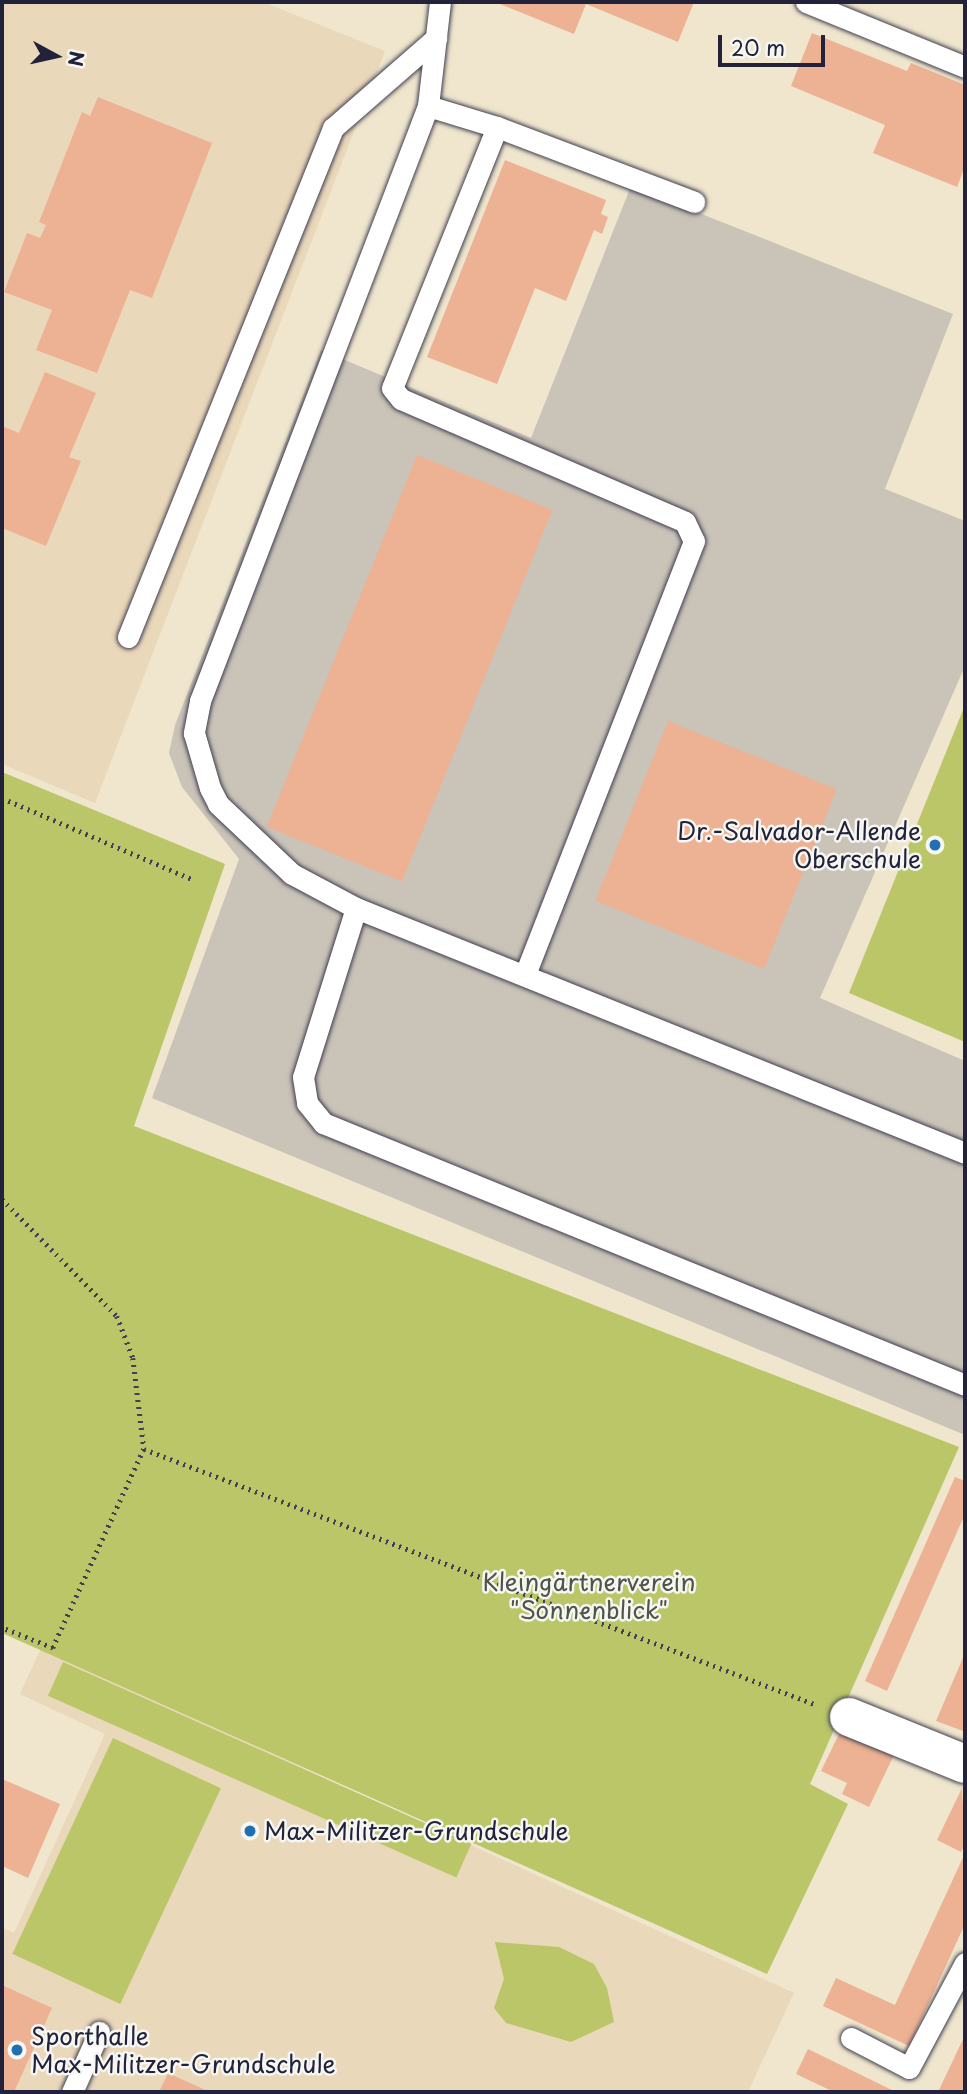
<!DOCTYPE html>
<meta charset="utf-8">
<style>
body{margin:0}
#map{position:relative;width:967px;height:2094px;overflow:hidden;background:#efe6cd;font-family:"Playpen Sans",sans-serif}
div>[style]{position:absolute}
.built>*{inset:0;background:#ead8ba}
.industrial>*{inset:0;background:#cac3b8}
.green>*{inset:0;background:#bac668;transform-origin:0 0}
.building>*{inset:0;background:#ecb293;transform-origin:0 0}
.path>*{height:4.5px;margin-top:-2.25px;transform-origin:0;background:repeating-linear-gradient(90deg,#413f51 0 2px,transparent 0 7px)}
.roads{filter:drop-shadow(0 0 2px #413f51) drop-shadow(0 0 2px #413f51)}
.lane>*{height:21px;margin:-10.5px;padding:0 10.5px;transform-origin:10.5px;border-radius:10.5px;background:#fff}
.street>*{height:38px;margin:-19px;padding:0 19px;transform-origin:19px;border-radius:19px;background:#fff}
.dots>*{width:19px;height:19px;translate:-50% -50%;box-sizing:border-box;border:4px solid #f6f6f2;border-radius:50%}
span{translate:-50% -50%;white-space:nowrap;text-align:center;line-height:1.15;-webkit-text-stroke:5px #f6f6f2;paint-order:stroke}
.poi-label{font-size:24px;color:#22223b}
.right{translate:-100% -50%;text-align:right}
.left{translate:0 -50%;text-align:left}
.park-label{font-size:24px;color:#505348}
.frame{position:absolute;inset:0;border:4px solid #22223b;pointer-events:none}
.north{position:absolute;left:21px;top:21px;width:70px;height:70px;-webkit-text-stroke:5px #f6f6f2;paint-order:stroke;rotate:98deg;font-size:19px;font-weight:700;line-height:28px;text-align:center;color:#22223b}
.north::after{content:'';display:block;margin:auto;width:24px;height:32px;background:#22223b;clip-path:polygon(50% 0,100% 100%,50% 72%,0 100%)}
.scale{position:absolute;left:718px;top:35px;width:107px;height:32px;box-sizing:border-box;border:4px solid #22223b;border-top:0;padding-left:9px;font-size:21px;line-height:24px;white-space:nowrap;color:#22223b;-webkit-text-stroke:5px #f6f6f2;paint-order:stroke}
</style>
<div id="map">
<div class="built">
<div style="clip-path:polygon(2px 2px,263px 2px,385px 51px,95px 803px,2px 764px)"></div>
<div style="clip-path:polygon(41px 1648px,794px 1993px,748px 2092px,2px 2092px,2px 1928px,14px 1933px,105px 1734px,20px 1694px)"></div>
</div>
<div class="industrial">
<div style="clip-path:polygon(631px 186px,953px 314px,885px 489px,965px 521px,965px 666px,820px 998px,965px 1061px,965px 1435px,152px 1098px,239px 859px,182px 787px,169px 753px,175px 725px,321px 350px,531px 438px)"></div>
</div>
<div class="green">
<div style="clip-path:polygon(965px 705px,965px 1042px,849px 993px)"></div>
<div style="clip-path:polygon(2px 772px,225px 864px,134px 1126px,959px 1447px,810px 1784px,848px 1804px,767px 1974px,2px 1633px)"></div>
<div style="left:63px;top:1662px;width:447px;height:37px;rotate:24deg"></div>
<div style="left:113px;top:1738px;width:119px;height:238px;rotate:25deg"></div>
<div style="clip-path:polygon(495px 1942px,559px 1947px,594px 1964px,607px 1988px,614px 2022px,571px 2042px,506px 2023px,494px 2008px,504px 1979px)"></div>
</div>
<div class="building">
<div style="clip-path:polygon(495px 2px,694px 2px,678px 42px,586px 4px,574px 34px)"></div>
<div style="clip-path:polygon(812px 33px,907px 71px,911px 63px,965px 85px,965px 166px,957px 187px,873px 153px,885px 125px,791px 86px)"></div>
<div style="clip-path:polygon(98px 97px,212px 143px,152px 298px,130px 290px,97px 373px,36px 350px,52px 310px,4px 292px,27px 233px,40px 238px,46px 225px,39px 222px,82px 112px,90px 116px)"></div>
<div style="clip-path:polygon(505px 160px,606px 200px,601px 214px,608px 217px,602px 234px,594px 230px,566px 301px,535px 288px,497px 384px,427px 357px)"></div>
<div style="clip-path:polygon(45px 372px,96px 393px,69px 457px,81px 461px,46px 546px,2px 528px,2px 426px,19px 433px)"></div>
<div style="left:417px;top:455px;width:146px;height:401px;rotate:22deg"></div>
<div style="left:668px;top:721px;width:182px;height:194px;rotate:22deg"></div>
<div style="clip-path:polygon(955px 1477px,965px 1481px,965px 1514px,887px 1691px,865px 1681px)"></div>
<div style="clip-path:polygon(965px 1653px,965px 1725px,963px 1731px,936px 1721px)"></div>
<div style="clip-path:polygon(841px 1730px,894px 1755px,869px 1807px,842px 1794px,847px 1783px,821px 1771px)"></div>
<div style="clip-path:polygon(2px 1779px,60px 1804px,28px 1878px,2px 1866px)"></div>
<div style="clip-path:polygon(962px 1788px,965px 1844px,961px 1852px,937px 1840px)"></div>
<div style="clip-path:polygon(965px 1853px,965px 1924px,909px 2046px,823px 2006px,836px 1978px,895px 2005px)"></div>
<div style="clip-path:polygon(2px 1985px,52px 2008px,14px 2092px,2px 2092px)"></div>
<div style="clip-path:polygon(965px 2035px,965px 2092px,938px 2092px)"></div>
<div style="clip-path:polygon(808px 2049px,896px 2092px,834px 2092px,796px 2074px)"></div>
<div style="clip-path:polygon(168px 2073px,210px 2092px,159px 2092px)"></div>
</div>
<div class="path">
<div style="left:2px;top:798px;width:207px;rotate:23.1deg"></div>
<div style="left:2px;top:1199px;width:164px;rotate:45.5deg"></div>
<div style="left:117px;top:1316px;width:45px;rotate:69.1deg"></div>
<div style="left:133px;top:1358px;width:92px;rotate:83.1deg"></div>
<div style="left:144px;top:1449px;width:219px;rotate:114.6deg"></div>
<div style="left:53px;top:1648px;width:55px;rotate:-158.6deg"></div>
<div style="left:144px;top:1449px;width:720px;rotate:20.83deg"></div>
</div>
<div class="roads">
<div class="lane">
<div style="left:440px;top:2px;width:105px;rotate:96.6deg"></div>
<div style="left:428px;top:106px;width:637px;rotate:110.97deg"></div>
<div style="left:200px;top:701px;width:33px;rotate:101deg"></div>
<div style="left:194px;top:733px;width:57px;rotate:73.8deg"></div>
<div style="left:210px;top:788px;width:18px;rotate:63deg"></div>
<div style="left:218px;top:804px;width:102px;rotate:43.4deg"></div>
<div style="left:292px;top:874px;width:72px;rotate:28deg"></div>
<div style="left:356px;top:908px;width:656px;rotate:21.91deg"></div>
<div style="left:806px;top:2px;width:172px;rotate:22.2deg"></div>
<div style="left:428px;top:106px;width:72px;rotate:16.9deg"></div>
<div style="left:497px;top:127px;width:281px;rotate:111.9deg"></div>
<div style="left:392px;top:388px;width:14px;rotate:51deg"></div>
<div style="left:401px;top:399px;width:309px;rotate:23.4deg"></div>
<div style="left:685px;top:522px;width:21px;rotate:65deg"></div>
<div style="left:694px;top:541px;width:464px;rotate:111.3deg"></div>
<div style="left:497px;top:127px;width:211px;rotate:20.8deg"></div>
<div style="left:128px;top:637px;width:549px;rotate:-68.06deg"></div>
<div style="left:333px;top:128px;width:137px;rotate:-41.1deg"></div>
<div style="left:356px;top:908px;width:177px;rotate:107.4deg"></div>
<div style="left:303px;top:1077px;width:26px;rotate:81deg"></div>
<div style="left:307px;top:1103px;width:26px;rotate:51deg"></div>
<div style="left:323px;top:1123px;width:693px;rotate:22.2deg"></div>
<div style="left:851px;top:2038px;width:65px;rotate:27.3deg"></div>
<div style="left:909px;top:2068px;width:119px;rotate:-61.9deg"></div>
<div style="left:72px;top:2092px;width:66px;rotate:-65.8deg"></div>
</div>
<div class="street">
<div style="left:849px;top:1717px;width:125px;rotate:22.1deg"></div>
</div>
</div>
<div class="dots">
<div style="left:935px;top:845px;background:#1f6fb2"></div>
<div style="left:250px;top:1831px;background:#1f6fb2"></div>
<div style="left:17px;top:2050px;background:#1f6fb2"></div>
</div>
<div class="poi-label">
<span class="right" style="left:921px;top:845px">Dr.-Salvador-Allende<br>Oberschule</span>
<span class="left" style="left:264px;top:1831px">Max-Militzer-Grundschule</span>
<span class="left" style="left:31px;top:2050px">Sporthalle<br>Max-Militzer-Grundschule</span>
</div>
<div class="park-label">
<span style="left:589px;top:1596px">Kleingärtnerverein<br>"Sonnenblick"</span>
</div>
<div class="frame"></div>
<div class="north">N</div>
<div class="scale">20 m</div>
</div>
